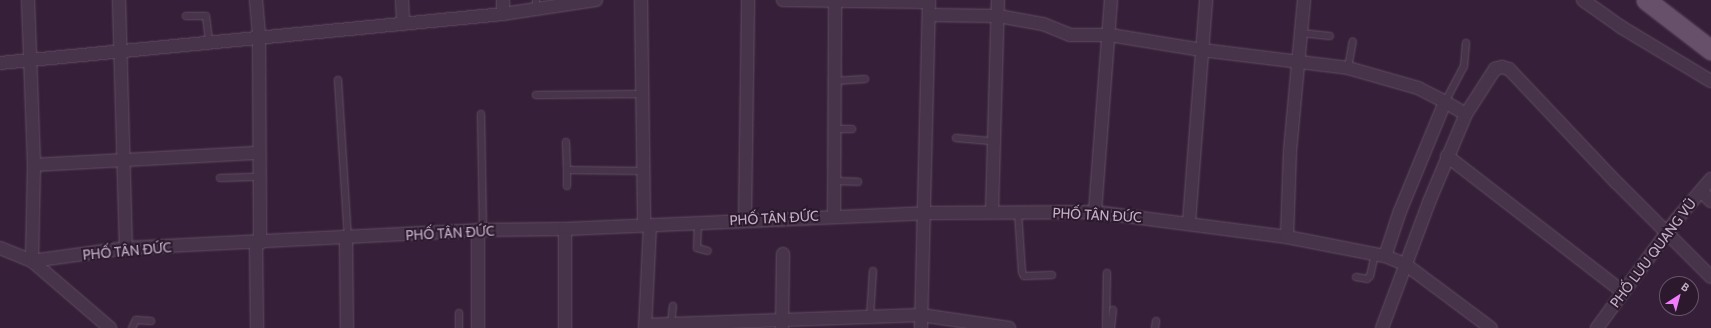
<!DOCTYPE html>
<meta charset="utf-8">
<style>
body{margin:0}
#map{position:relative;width:1711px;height:328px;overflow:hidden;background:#362039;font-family:Cabin,sans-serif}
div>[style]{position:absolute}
.roads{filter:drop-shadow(0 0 1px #624e64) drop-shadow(0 0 1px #624e64)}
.lane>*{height:6px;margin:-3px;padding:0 3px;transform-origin:3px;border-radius:3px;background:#47344a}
.street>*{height:12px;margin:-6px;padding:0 6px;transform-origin:6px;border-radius:6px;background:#47344a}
.primary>*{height:19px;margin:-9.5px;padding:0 9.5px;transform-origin:9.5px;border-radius:9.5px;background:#67516a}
span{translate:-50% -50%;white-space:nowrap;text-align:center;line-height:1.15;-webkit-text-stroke:4px #2c192e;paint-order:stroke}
.street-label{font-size:14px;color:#c4aec6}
.north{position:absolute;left:1659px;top:276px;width:40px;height:40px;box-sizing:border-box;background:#2c192e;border:1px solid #69556b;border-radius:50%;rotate:36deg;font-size:11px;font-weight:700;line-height:16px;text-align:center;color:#c4aec6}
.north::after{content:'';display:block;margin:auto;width:14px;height:18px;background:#f17dfc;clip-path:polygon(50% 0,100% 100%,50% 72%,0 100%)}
</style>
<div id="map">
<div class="roads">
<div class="lane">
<div style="left:536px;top:0;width:9px;rotate:90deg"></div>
<div style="left:186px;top:16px;width:20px"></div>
<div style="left:206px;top:16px;width:26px;rotate:83deg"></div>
<div style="left:1301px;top:33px;width:29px;rotate:6deg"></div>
<div style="left:1348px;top:68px;width:27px;rotate:-80deg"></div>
<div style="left:338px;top:80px;width:158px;rotate:86.4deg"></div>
<div style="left:835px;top:81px;width:30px;rotate:-4deg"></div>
<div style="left:536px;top:95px;width:106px;rotate:-0.5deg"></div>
<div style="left:1445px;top:102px;width:41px;rotate:-62.2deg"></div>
<div style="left:1464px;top:66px;width:23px;rotate:-85deg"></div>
<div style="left:481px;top:114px;width:116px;rotate:89deg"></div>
<div style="left:834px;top:129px;width:18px"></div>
<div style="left:956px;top:138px;width:37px;rotate:5deg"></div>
<div style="left:566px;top:142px;width:28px;rotate:88deg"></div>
<div style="left:567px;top:170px;width:76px;rotate:0.8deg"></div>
<div style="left:567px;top:170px;width:16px;rotate:90deg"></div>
<div style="left:220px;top:178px;width:38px;rotate:-2deg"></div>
<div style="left:834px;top:181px;width:24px;rotate:2deg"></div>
<div style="left:1018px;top:212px;width:60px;rotate:86.2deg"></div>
<div style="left:1022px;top:272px;width:4px;rotate:63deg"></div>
<div style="left:1024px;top:276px;width:28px;rotate:-2deg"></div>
<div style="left:698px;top:222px;width:26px;rotate:92deg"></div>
<div style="left:697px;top:248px;width:11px;rotate:15deg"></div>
<div style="left:1356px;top:277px;width:11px;rotate:10deg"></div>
<div style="left:1367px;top:279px;width:4px;rotate:-45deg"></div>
<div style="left:1370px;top:276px;width:23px;rotate:-77deg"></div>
<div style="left:459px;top:313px;width:15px;rotate:90deg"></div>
<div style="left:870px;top:317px;width:46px;rotate:-86.3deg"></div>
<div style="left:671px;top:324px;width:18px;rotate:-84deg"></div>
<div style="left:132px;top:328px;width:9px;rotate:-63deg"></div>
<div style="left:136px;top:320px;width:15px;rotate:4deg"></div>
<div style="left:1106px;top:328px;width:55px;rotate:-89deg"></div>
<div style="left:1111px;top:328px;width:18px;rotate:-84deg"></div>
<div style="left:1155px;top:328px;width:7px;rotate:-82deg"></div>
</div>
<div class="street">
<div style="left:28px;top:0;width:165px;rotate:87.9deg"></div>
<div style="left:34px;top:165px;width:96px;rotate:91.2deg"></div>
<div style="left:119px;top:0;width:248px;rotate:88.4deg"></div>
<div style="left:256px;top:0;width:36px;rotate:85deg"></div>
<div style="left:259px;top:36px;width:207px;rotate:89.7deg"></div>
<div style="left:402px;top:0;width:22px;rotate:87deg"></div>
<div style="left:641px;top:0;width:225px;rotate:89.2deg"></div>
<div style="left:783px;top:0;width:146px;rotate:0.8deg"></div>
<div style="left:1583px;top:0;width:47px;rotate:35.4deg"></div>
<div style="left:1621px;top:27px;width:105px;rotate:31deg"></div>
<div style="left:503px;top:14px;width:14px;rotate:-90deg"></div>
<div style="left:929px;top:15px;width:69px;rotate:0.8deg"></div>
<div style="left:998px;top:16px;width:46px;rotate:10.1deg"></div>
<div style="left:1043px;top:24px;width:29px;rotate:22deg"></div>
<div style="left:1070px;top:35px;width:40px"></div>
<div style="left:1110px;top:35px;width:93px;rotate:9.3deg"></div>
<div style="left:1202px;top:50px;width:147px;rotate:7deg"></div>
<div style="left:1348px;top:68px;width:73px;rotate:15.9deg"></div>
<div style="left:1418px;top:88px;width:30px;rotate:27deg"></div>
<div style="left:1445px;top:102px;width:118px;rotate:112.4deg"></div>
<div style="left:1400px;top:211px;width:47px;rotate:108.4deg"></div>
<div style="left:0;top:63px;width:505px;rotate:-5.56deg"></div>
<div style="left:503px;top:14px;width:94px;rotate:-8.6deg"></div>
<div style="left:1445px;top:102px;width:24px;rotate:30deg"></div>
<div style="left:1447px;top:156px;width:222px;rotate:37.7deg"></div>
<div style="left:34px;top:165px;width:224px;rotate:-3.1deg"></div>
<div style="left:1701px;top:191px;width:14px;rotate:45deg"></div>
<div style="left:992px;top:212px;width:212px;rotate:-88.4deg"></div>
<div style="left:1095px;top:212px;width:213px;rotate:-85.7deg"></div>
<div style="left:834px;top:215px;width:215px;rotate:-89.7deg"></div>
<div style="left:745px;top:220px;width:220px;rotate:-89.2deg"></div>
<div style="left:1189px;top:222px;width:223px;rotate:-85.6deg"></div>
<div style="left:565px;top:229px;width:99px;rotate:90deg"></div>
<div style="left:478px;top:230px;width:98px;rotate:90deg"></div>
<div style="left:1287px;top:237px;width:86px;rotate:-88deg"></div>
<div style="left:1290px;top:151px;width:152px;rotate:-84.7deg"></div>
<div style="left:346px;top:238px;width:90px;rotate:89.4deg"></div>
<div style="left:256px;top:243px;width:85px;rotate:89.3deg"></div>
<div style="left:0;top:248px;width:35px;rotate:22deg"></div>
<div style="left:32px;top:261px;width:103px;rotate:40.7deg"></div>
<div style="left:32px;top:261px;width:95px;rotate:-7.9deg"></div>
<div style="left:126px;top:248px;width:352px;rotate:-2.9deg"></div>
<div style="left:478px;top:230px;width:87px;rotate:-0.7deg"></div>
<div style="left:565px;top:229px;width:361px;rotate:-2.5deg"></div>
<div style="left:926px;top:213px;width:169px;rotate:-0.3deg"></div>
<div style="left:1095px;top:212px;width:194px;rotate:7.4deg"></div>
<div style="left:1287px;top:237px;width:100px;rotate:11deg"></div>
<div style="left:1385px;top:256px;width:22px;rotate:22deg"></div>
<div style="left:1405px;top:264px;width:107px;rotate:36.7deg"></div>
<div style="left:645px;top:325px;width:276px;rotate:-2.1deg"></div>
<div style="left:921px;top:315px;width:89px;rotate:8.4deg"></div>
<div style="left:782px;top:327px;width:73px;rotate:-89.2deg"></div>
<div style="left:645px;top:328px;width:103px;rotate:-87.2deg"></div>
<div style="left:921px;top:328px;width:328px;rotate:-88.6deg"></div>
<div style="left:1382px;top:328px;width:134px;rotate:-69.5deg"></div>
<div style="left:1429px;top:202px;width:95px;rotate:-67.2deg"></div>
<div style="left:1466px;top:114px;width:54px;rotate:-57.2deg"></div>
<div style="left:1495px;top:69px;width:7px;rotate:-16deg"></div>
<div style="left:1502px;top:67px;width:7px;rotate:16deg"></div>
<div style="left:1509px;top:69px;width:156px;rotate:46.6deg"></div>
<div style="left:1616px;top:182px;width:134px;rotate:45deg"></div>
<div style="left:1597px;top:328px;width:134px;rotate:-53.8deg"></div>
<div style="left:1676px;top:220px;width:54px;rotate:-49.5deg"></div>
</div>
<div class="primary">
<div style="left:1646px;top:0;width:82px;rotate:37.6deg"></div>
</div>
</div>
<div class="street-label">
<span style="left:1097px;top:215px;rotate:3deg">PHỐ TÂN ĐỨC</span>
<span style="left:774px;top:218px;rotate:-3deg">PHỐ TÂN ĐỨC</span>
<span style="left:450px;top:233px;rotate:-3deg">PHỐ TÂN ĐỨC</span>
<span style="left:127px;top:251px;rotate:-5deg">PHỐ TÂN ĐỨC</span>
<span style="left:1653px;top:253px;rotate:-53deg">PHỐ LƯU QUANG VŨ</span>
</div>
<div class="north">B</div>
</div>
